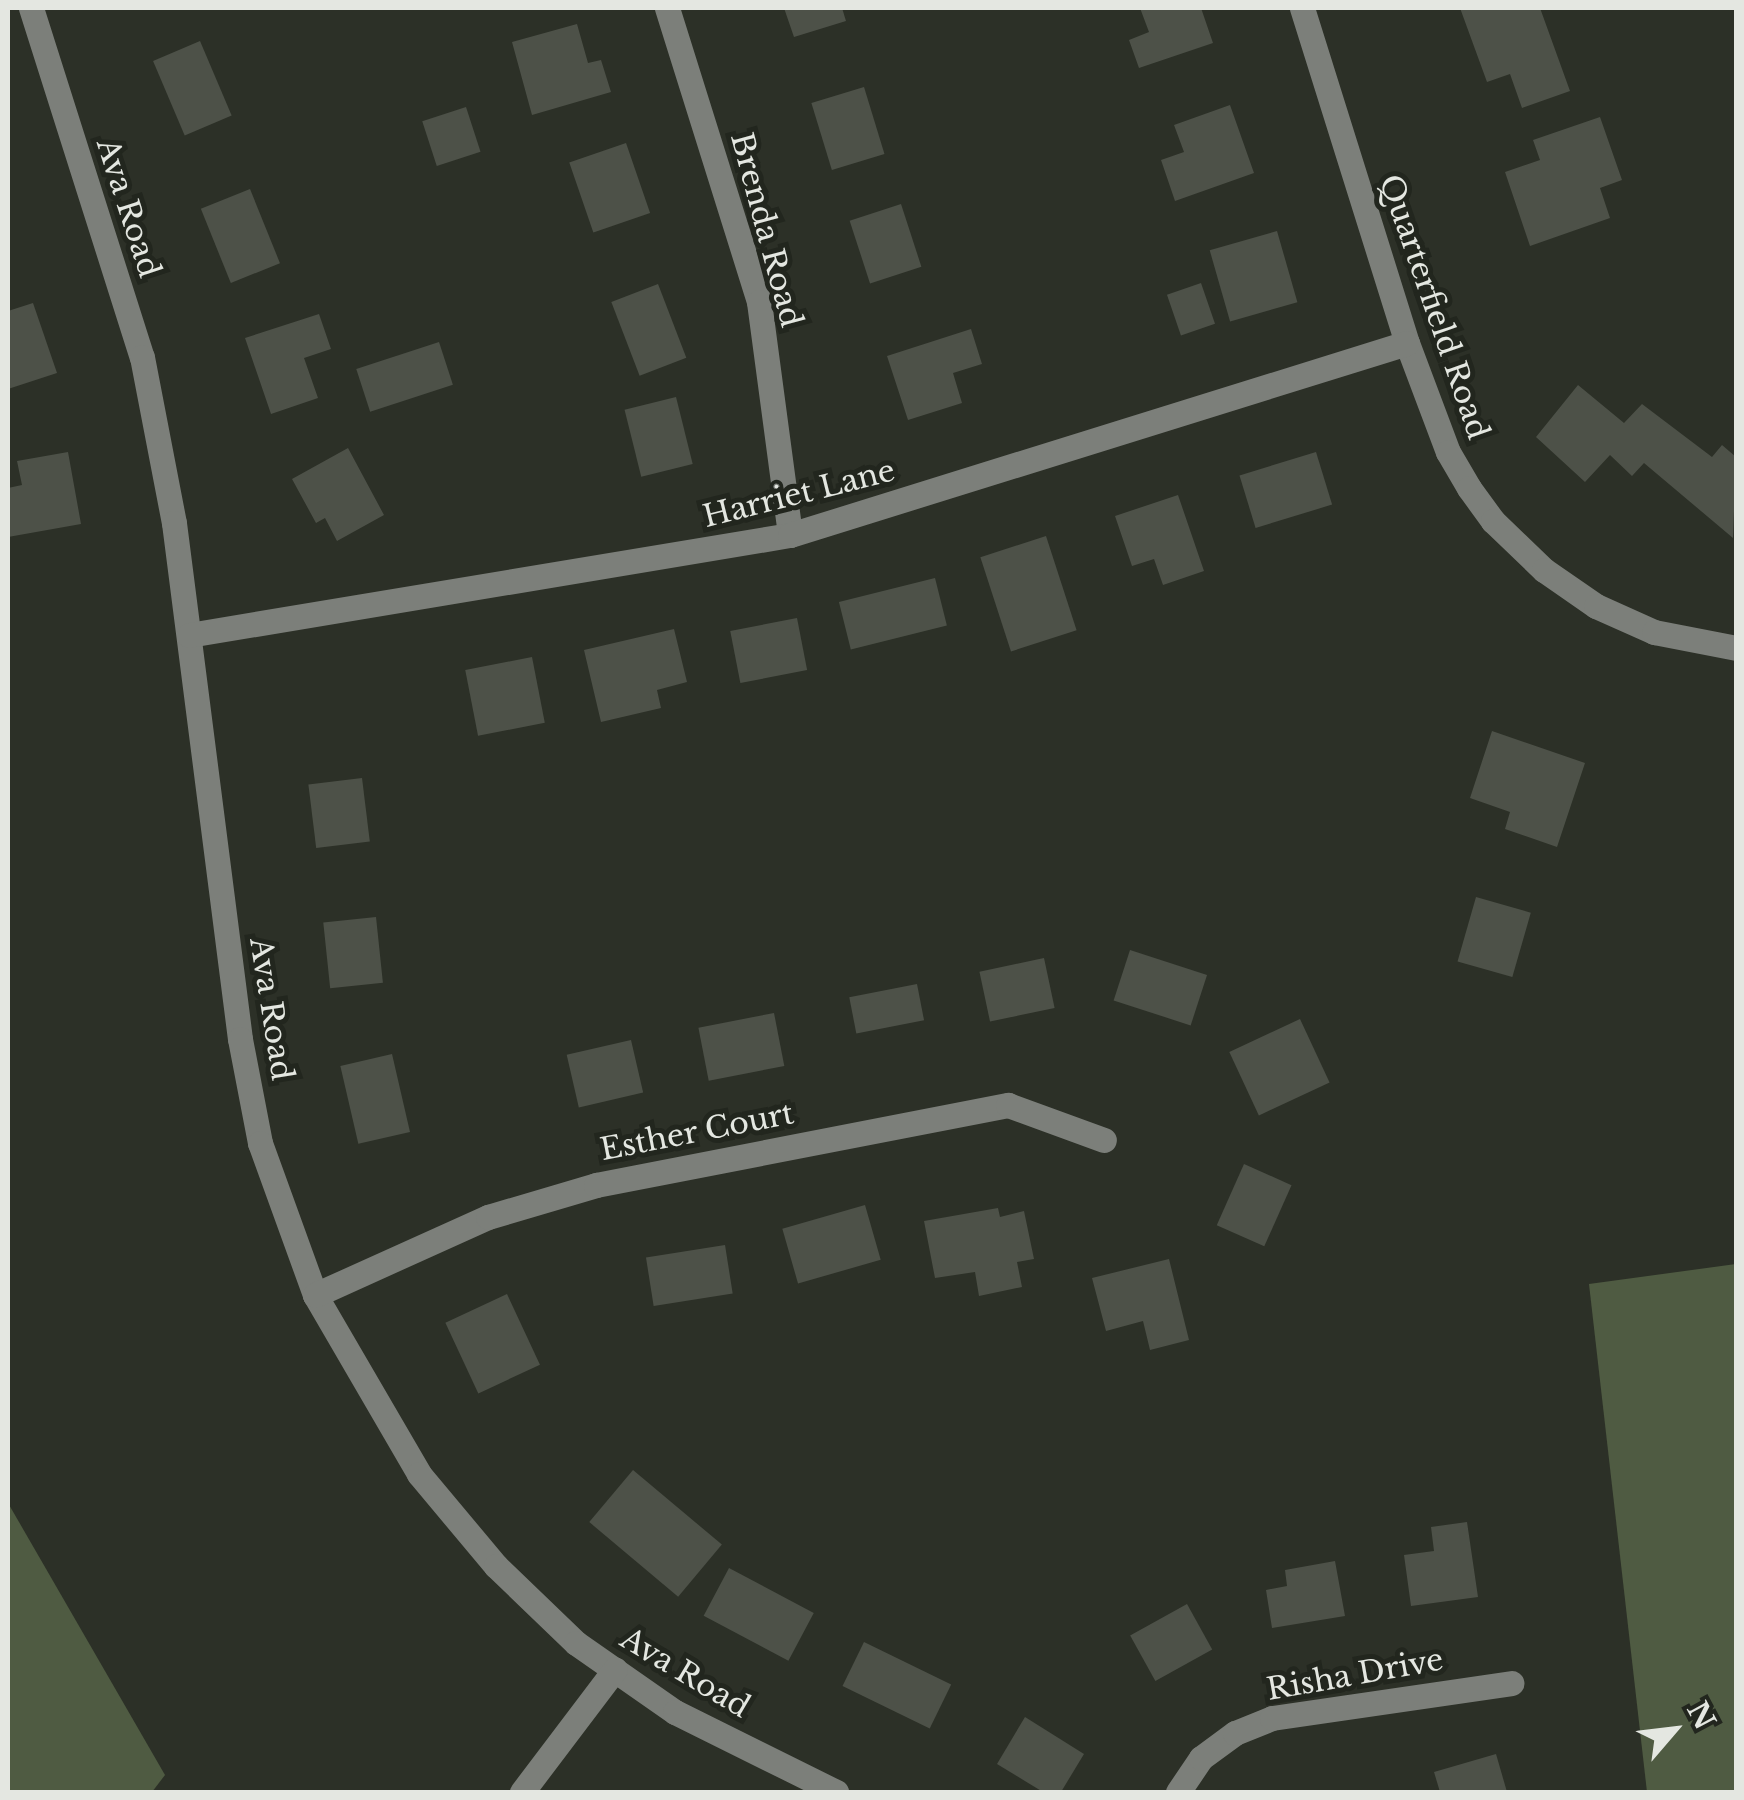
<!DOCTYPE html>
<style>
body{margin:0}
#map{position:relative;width:1744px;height:1800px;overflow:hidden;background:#2c3027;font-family:"Libre Baskerville",serif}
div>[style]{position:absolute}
.green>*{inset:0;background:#4f5b42}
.building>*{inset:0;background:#4d5148;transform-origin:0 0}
.minor>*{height:25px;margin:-12.5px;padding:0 12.5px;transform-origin:12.5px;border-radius:12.5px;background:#7c7f7a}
span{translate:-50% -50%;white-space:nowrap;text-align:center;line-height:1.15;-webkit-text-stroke:10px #22261e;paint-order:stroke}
.street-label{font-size:30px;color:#e4e7e1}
.frame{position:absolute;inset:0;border:10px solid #e4e7e1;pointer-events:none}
.north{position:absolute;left:1624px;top:1680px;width:100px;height:100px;-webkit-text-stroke:8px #22261e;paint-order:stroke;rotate:62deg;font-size:28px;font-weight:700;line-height:40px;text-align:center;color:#e4e7e1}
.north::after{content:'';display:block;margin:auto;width:35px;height:45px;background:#e4e7e1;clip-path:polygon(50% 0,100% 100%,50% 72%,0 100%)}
</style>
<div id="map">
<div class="green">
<div style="clip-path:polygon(1736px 1264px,1736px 1792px,1647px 1792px,1589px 1284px)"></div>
<div style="clip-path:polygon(8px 1503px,165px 1775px,152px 1792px,8px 1792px)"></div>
</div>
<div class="building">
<div style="clip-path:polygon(784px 8px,842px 8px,846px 21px,794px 37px)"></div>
<div style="clip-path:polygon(1140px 8px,1201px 8px,1213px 43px,1139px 68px,1129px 40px,1149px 32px)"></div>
<div style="clip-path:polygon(1460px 8px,1540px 8px,1570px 91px,1522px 108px,1510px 74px,1487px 82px)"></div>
<div style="clip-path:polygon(577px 24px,588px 63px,601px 60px,611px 92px,532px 115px,512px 42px)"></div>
<div style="left:200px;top:41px;width:81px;height:51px;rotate:67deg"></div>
<div style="left:864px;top:87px;width:70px;height:55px;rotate:73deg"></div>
<div style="clip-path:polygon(1230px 105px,1254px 173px,1175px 201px,1161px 160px,1184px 152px,1174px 125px)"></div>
<div style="left:466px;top:107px;width:47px;height:46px;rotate:72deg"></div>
<div style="clip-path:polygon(1600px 117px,1622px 180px,1600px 188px,1610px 218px,1530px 246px,1505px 172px,1540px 160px,1533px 140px)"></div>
<div style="left:626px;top:143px;width:74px;height:60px;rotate:71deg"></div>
<div style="left:250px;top:189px;width:80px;height:53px;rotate:68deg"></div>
<div style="left:901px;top:204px;width:66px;height:54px;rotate:72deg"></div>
<div style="left:1277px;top:231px;width:74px;height:70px;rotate:74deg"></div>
<div style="left:1201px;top:283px;width:43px;height:36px;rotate:71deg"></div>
<div style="left:658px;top:284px;width:79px;height:50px;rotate:69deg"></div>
<div style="clip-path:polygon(33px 303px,57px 373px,8px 389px,8px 311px)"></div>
<div style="clip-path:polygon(319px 314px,331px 349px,304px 358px,318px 398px,271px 414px,245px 338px)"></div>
<div style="clip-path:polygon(971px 329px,982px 364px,953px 373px,962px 403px,908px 420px,887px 356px)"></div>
<div style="left:439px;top:342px;width:45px;height:87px;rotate:72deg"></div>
<div style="clip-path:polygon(1578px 385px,1624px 423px,1642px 404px,1712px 457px,1722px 445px,1736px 457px,1733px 538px,1644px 463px,1632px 476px,1610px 455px,1585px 482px,1536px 437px)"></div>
<div style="left:676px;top:397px;width:69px;height:53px;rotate:76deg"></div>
<div style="clip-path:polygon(348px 448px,384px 515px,337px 541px,325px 518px,316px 523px,292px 479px)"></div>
<div style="clip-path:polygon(68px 452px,81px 524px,8px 537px,8px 488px,22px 485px,17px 461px)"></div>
<div style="left:1316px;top:452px;width:55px;height:80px;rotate:73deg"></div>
<div style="clip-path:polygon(1178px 495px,1204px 571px,1163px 585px,1154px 559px,1132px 566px,1115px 516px)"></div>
<div style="left:1046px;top:536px;width:99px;height:69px;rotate:72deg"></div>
<div style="left:935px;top:578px;width:49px;height:99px;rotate:76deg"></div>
<div style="left:797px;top:618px;width:53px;height:68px;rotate:79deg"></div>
<div style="clip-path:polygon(674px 629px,687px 682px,657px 690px,661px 708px,601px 722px,584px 650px)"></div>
<div style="left:532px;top:657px;width:67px;height:68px;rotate:79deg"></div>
<div style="clip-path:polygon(1492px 731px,1585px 763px,1557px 847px,1505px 829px,1510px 812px,1470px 798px)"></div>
<div style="left:362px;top:778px;width:64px;height:54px;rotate:83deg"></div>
<div style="left:1476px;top:897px;width:57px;height:67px;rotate:16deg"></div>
<div style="left:376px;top:917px;width:66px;height:53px;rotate:84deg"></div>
<div style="left:1130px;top:950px;width:81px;height:53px;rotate:18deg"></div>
<div style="left:1044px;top:958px;width:51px;height:66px;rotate:78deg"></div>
<div style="left:917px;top:984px;width:37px;height:69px;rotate:79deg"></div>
<div style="left:774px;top:1013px;width:54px;height:77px;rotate:79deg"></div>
<div style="left:1300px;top:1019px;width:70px;height:78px;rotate:65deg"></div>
<div style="left:631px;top:1040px;width:54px;height:66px;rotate:77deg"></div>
<div style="left:392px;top:1054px;width:80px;height:53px;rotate:77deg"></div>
<div style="left:1244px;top:1164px;width:52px;height:67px;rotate:24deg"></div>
<div style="left:865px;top:1205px;width:57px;height:86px;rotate:74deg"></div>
<div style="clip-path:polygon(998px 1208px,1000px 1217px,1024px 1211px,1034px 1259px,1017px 1262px,1022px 1287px,979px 1296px,975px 1272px,935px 1278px,924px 1221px)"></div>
<div style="left:725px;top:1245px;width:49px;height:80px;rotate:81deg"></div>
<div style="clip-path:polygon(1169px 1259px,1189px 1340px,1150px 1350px,1143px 1321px,1106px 1331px,1092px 1278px)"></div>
<div style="left:507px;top:1294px;width:78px;height:68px;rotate:65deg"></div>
<div style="left:633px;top:1470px;width:116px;height:68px;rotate:40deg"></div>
<div style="clip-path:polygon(1467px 1522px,1478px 1597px,1411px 1606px,1404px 1555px,1434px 1551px,1431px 1527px)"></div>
<div style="clip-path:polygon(1335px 1561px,1345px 1616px,1272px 1628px,1266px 1590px,1287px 1586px,1285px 1570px)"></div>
<div style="left:729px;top:1568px;width:96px;height:54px;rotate:28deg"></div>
<div style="left:1187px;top:1604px;width:52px;height:65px;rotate:61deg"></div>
<div style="left:864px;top:1642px;width:97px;height:49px;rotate:26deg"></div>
<div style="clip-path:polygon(1025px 1717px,1084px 1754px,1061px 1792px,1043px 1792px,997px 1764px)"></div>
<div style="clip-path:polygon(1496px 1754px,1507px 1792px,1440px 1792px,1434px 1772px)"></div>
</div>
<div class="minor">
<div style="left:31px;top:8px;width:366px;rotate:72.4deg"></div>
<div style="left:142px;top:357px;width:169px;rotate:79.1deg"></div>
<div style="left:174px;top:523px;width:520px;rotate:82.71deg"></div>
<div style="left:240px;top:1039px;width:106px;rotate:79.1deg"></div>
<div style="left:260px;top:1143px;width:162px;rotate:70.1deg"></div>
<div style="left:315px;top:1295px;width:207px;rotate:59.8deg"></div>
<div style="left:419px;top:1474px;width:120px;rotate:50.1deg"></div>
<div style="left:496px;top:1566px;width:111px;rotate:43.9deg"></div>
<div style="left:576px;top:1643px;width:121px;rotate:34.9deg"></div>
<div style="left:675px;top:1712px;width:180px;rotate:26.4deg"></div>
<div style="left:667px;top:8px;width:308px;rotate:72.6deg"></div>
<div style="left:759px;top:302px;width:235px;rotate:82.4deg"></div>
<div style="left:1302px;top:8px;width:351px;rotate:72.6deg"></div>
<div style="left:1407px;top:343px;width:116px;rotate:69.4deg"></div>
<div style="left:1448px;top:452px;width:42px;rotate:59.7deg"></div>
<div style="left:1469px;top:488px;width:41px;rotate:54deg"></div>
<div style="left:1493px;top:521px;width:71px;rotate:43.9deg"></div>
<div style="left:1544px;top:570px;width:63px;rotate:34.7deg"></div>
<div style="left:1596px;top:606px;width:64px;rotate:24.1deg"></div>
<div style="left:1654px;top:632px;width:84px;rotate:11deg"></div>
<div style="left:189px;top:635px;width:609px;rotate:-9.45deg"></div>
<div style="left:790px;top:535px;width:646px;rotate:-17.29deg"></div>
<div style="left:315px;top:1295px;width:190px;rotate:-24.3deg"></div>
<div style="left:488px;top:1217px;width:113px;rotate:-16.5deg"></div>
<div style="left:596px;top:1185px;width:420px;rotate:-11deg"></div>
<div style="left:1008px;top:1105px;width:102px;rotate:20deg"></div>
<div style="left:522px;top:1792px;width:154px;rotate:-52.9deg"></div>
<div style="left:1178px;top:1792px;width:41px;rotate:-55.9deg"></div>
<div style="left:1201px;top:1758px;width:42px;rotate:-36.3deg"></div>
<div style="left:1235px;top:1733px;width:40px;rotate:-22deg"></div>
<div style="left:1272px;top:1718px;width:242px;rotate:-8.3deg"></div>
</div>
<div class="street-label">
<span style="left:128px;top:208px;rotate:72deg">Ava Road</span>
<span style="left:766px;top:230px;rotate:75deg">Brenda Road</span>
<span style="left:1434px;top:307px;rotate:71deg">Quarterfield Road</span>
<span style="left:799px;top:494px;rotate:-14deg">Harriet Lane</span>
<span style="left:271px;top:1009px;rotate:81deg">Ava Road</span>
<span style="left:697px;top:1132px;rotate:-11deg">Esther Court</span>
<span style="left:685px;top:1673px;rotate:31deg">Ava Road</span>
<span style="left:1355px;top:1675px;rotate:-10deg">Risha Drive</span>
</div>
<div class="frame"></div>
<div class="north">N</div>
</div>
